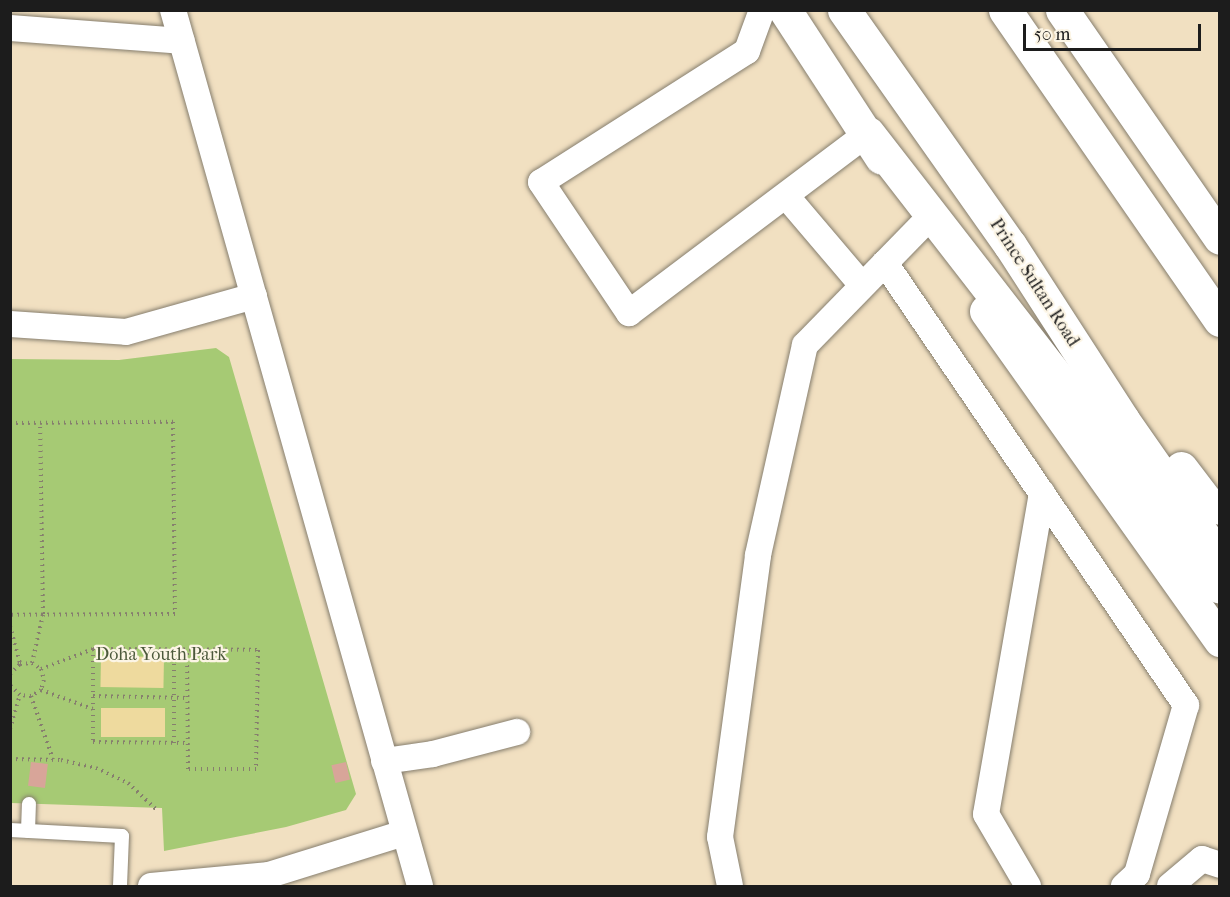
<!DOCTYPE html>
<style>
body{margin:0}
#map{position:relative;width:1230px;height:897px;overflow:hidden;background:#f1e0c1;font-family:"IM FELL French Canon",serif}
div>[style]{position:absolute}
.green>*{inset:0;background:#a6ca74}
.sand>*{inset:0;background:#eeda9e;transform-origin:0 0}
.building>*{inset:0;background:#d8a599;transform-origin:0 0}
.path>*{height:4px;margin-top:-2px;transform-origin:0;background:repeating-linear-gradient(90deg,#867e6e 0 1.5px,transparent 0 6px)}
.roads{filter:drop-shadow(0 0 2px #867e6e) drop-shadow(0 0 2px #867e6e)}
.lane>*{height:14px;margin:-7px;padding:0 7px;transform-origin:7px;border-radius:7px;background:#fff}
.street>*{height:26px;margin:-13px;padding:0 13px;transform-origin:13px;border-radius:13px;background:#fff}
.secondary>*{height:33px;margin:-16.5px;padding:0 16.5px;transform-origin:16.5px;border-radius:16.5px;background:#fff}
.primary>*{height:33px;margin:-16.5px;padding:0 16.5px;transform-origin:16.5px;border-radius:16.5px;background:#fff}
span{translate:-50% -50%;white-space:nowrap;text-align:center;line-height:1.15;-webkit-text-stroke:4.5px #fcf5e5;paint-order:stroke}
.street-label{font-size:18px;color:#1c1c1c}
.park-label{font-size:18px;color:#4c593b}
.frame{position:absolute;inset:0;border:12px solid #1c1c1c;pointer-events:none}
.scale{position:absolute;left:1023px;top:24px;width:178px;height:27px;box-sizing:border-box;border:3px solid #1c1c1c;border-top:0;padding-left:8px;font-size:18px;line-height:21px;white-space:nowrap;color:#1c1c1c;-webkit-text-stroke:4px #fcf5e5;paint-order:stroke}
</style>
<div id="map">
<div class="green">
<div style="clip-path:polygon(216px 348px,229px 357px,356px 794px,346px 810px,286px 827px,164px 851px,162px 808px,11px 803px,10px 359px,119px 360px)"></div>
</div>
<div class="sand">
<div style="left:101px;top:656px;width:63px;height:31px;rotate:1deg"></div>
<div style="left:101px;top:708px;width:64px;height:29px"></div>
</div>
<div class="building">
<div style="left:31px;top:762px;width:17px;height:24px;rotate:7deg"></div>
<div style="left:346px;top:762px;width:18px;height:15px;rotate:77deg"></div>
</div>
<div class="path">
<div style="left:10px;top:423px;width:163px;rotate:-0.4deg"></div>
<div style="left:173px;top:422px;width:192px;rotate:89.4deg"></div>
<div style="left:175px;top:614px;width:165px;rotate:179.7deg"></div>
<div style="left:10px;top:626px;width:39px;rotate:75deg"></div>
<div style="left:93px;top:649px;width:93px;rotate:90deg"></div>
<div style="left:93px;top:742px;width:95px;rotate:0.6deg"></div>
<div style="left:32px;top:663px;width:50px;rotate:-77.3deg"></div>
<div style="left:43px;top:614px;width:191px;rotate:-90.9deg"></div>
<div style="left:41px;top:669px;width:56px;rotate:-21deg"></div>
<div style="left:93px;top:649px;width:165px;rotate:0.3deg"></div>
<div style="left:258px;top:650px;width:119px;rotate:91deg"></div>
<div style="left:256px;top:769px;width:68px;rotate:180deg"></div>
<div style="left:188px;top:769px;width:119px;rotate:-90.5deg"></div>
<div style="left:10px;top:674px;width:14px;rotate:-45deg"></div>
<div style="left:20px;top:664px;width:12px;rotate:-5deg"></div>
<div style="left:32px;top:663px;width:11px;rotate:34deg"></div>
<div style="left:41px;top:669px;width:11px;rotate:75deg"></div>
<div style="left:44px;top:680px;width:10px;rotate:107deg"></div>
<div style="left:41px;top:690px;width:12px;rotate:149deg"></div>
<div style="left:31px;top:696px;width:11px;rotate:-175deg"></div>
<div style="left:20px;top:695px;width:14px;rotate:-135deg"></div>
<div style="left:41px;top:690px;width:55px;rotate:20.1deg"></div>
<div style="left:31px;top:696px;width:67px;rotate:70.8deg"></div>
<div style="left:93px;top:696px;width:95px;rotate:1.2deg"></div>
<div style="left:10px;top:729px;width:35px;rotate:-74deg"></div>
<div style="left:174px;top:743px;width:93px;rotate:-90deg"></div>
<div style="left:10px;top:759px;width:51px;rotate:1.1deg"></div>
<div style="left:61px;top:760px;width:36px;rotate:13deg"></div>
<div style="left:96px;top:768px;width:35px;rotate:25deg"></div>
<div style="left:128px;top:783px;width:41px;rotate:43deg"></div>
</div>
<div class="roads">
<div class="lane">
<div style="left:10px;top:830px;width:112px;rotate:3.1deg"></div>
<div style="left:122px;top:836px;width:50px;rotate:92.3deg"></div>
<div style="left:28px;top:831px;width:27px;rotate:-88deg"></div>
</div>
<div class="street">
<div style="left:173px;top:10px;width:910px;rotate:74.25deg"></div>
<div style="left:762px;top:10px;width:44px;rotate:110.1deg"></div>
<div style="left:747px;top:51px;width:244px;rotate:147.5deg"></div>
<div style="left:541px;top:182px;width:158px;rotate:56.1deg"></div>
<div style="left:629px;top:313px;width:299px;rotate:-37deg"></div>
<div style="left:10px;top:28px;width:172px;rotate:4.3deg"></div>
<div style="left:787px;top:197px;width:114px;rotate:49.6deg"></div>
<div style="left:885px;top:263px;width:535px;rotate:55.75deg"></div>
<div style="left:1186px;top:705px;width:176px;rotate:106.2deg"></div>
<div style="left:1137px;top:874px;width:18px;rotate:137deg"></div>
<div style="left:10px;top:324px;width:116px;rotate:3.9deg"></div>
<div style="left:126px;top:332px;width:133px;rotate:-15.7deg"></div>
<div style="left:384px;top:761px;width:49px;rotate:-8.1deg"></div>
<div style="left:433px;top:754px;width:87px;rotate:-14.7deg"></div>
<div style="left:151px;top:886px;width:119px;rotate:-5.3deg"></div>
<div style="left:269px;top:875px;width:141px;rotate:-17.3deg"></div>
<div style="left:730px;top:886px;width:50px;rotate:-101.5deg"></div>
<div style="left:720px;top:837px;width:285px;rotate:-82.3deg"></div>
<div style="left:758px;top:555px;width:215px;rotate:-77.4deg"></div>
<div style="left:805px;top:345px;width:166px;rotate:-45.7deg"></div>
<div style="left:1028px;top:886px;width:83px;rotate:-120.3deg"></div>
<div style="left:986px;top:814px;width:326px;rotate:-80.1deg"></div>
<div style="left:1170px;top:886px;width:42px;rotate:-40.2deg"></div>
<div style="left:1202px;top:859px;width:19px;rotate:18deg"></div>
</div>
<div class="secondary">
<div style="left:785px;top:10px;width:176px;rotate:56.9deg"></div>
<div style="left:1062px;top:10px;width:277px;rotate:55.3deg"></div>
<div style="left:986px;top:311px;width:404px;rotate:54.6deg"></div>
</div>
<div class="primary">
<div style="left:844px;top:10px;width:288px;rotate:54.8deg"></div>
<div style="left:1010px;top:245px;width:208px;rotate:57.1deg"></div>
<div style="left:1123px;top:420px;width:169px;rotate:55.1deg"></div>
<div style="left:1005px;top:10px;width:377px;rotate:55.3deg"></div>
<div style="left:868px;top:133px;width:574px;rotate:52.21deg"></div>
<div style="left:1181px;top:468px;width:43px;rotate:52.6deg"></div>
<div style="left:1207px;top:502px;width:14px;rotate:25deg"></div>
</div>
</div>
<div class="street-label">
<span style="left:1034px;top:283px;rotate:57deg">Prince Sultan Road</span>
</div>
<div class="park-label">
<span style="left:161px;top:655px">Doha Youth Park</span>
</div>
<div class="frame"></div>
<div class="scale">50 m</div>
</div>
